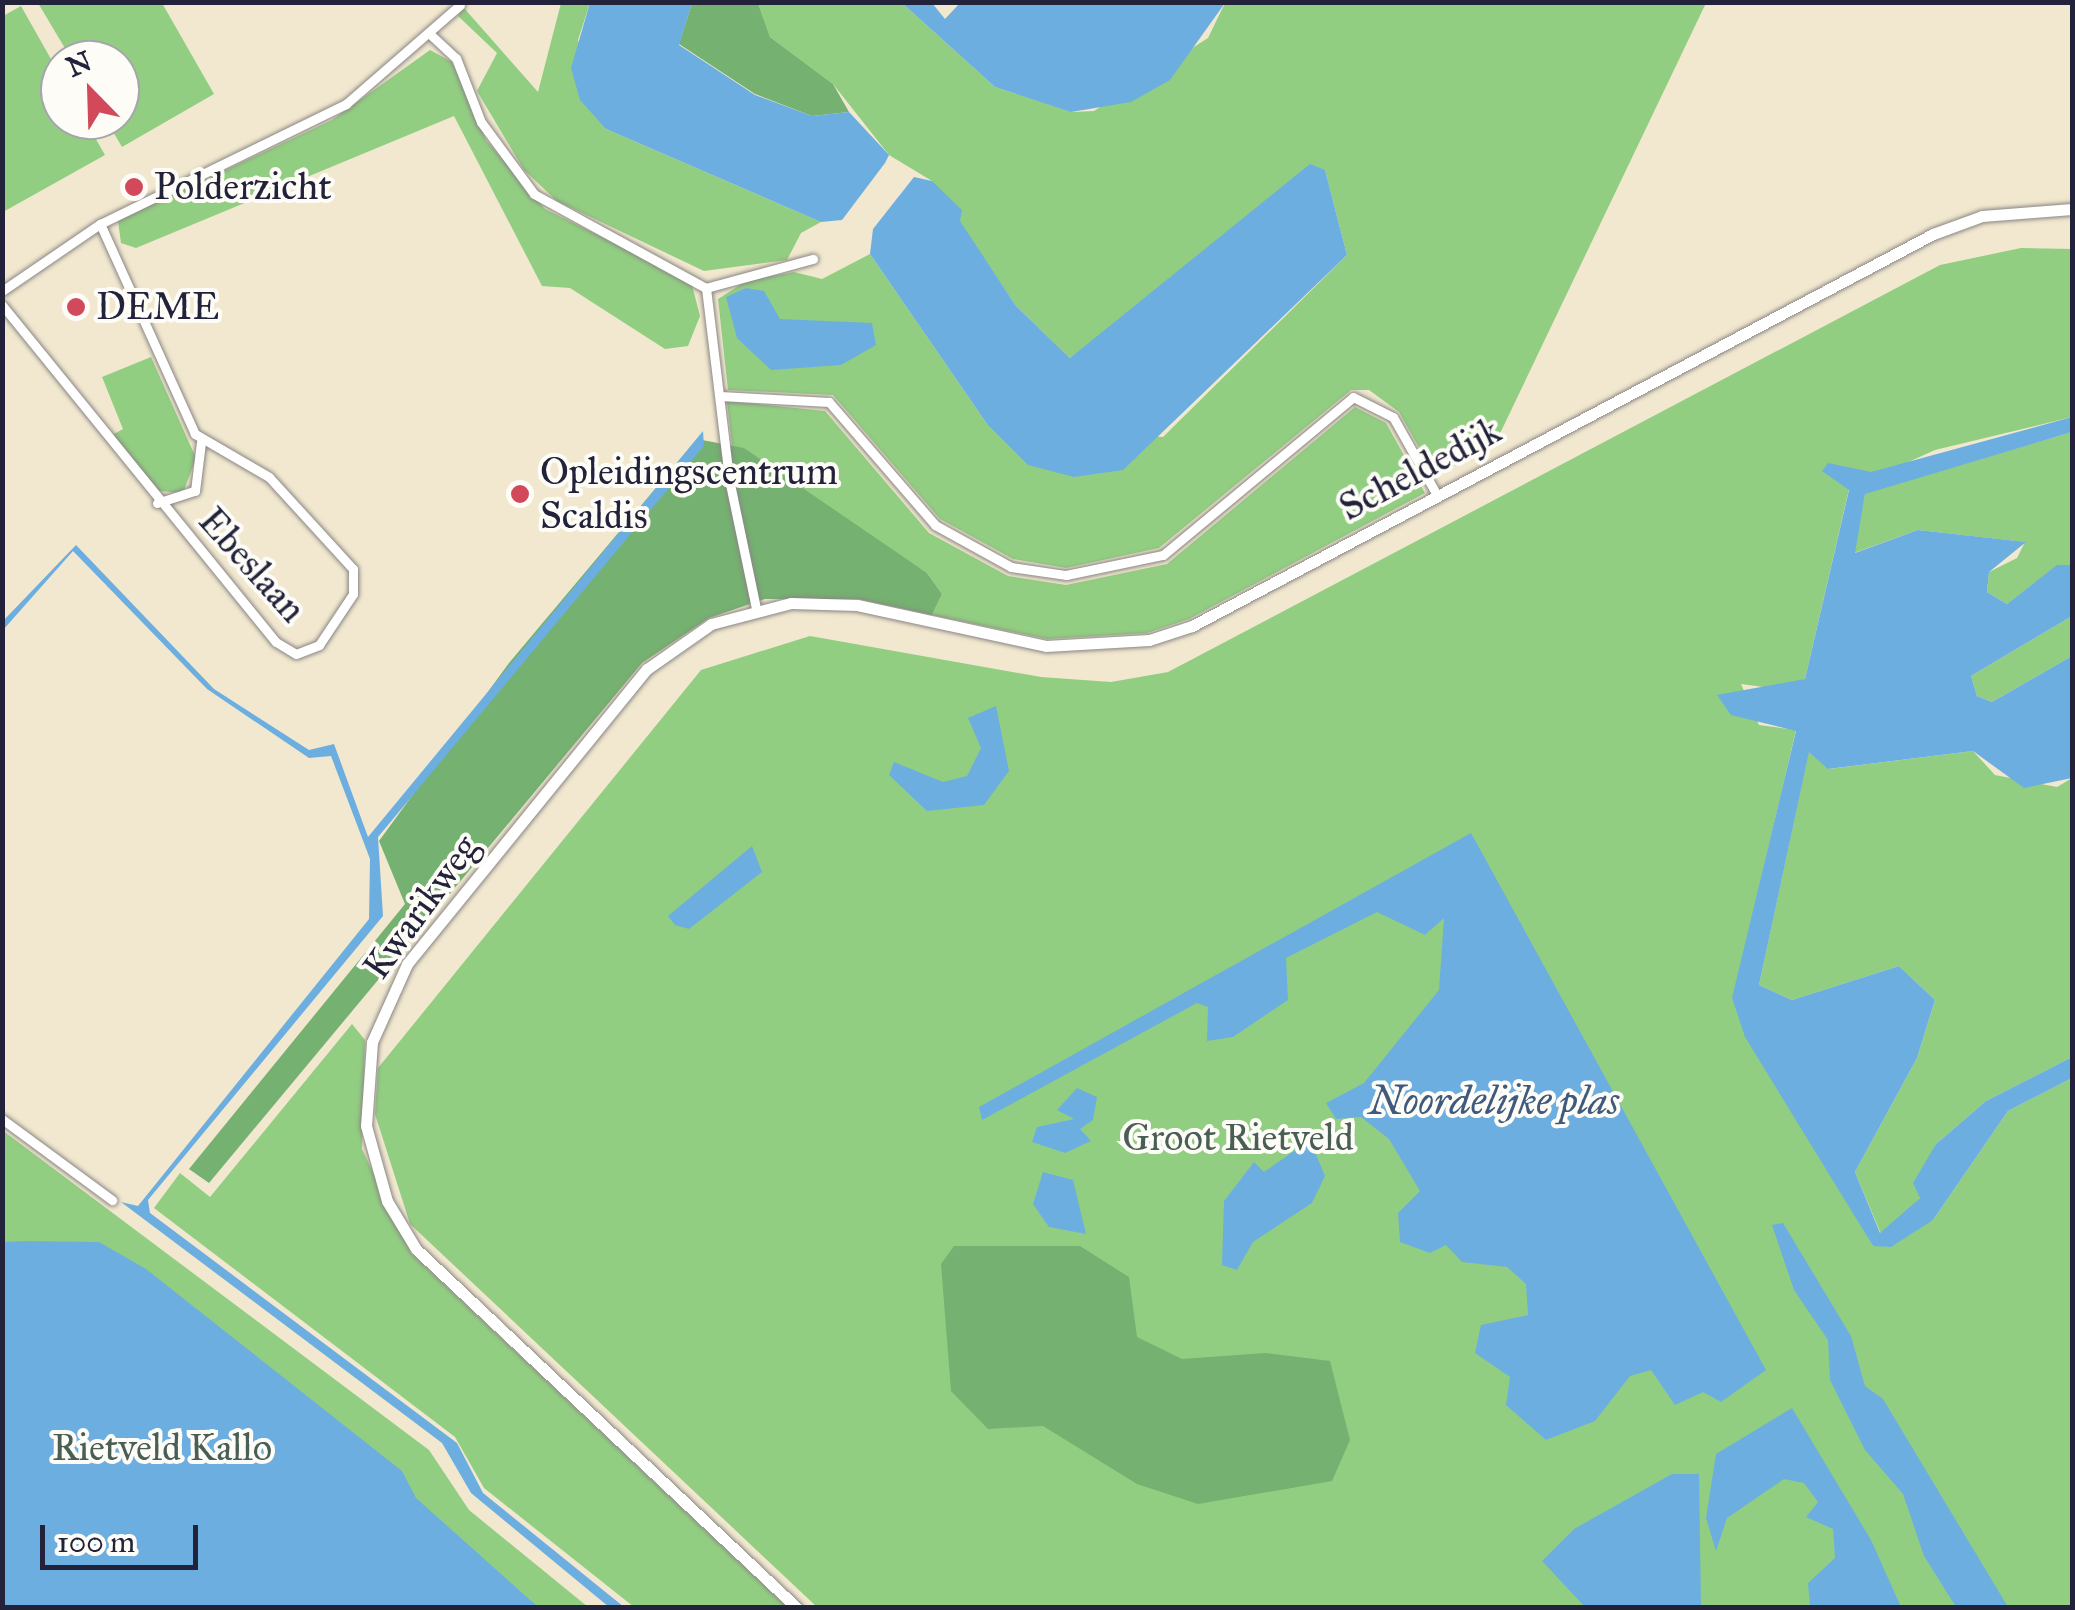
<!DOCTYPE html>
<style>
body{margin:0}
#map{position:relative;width:2075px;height:1610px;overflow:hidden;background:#f1e8cf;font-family:"IM FELL Great Primer",serif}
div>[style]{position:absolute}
.green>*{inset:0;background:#92ce82}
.forest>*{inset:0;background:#75b170}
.water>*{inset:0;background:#6caee0}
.roads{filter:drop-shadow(0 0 2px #8a8585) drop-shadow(0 0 2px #8a8585)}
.minor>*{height:9px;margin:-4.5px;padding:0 4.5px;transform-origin:4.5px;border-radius:4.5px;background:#fff}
.tertiary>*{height:11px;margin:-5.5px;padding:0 5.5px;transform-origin:5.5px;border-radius:5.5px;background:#fff}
.dots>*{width:28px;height:28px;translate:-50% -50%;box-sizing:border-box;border:5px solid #fdfcf7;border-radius:50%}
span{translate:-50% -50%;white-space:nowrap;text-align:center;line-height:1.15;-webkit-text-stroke:8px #fdfcf7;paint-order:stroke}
.poi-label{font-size:38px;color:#22223b}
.left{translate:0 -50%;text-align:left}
.street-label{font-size:38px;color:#22223b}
.park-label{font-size:38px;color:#495e54}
.water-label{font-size:40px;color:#405a7d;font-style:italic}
.frame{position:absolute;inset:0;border:5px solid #22223b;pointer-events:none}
.north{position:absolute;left:40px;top:40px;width:100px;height:100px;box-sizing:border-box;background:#fdfcf7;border:2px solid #a5a5ac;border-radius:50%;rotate:337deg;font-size:28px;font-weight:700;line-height:40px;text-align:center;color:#22223b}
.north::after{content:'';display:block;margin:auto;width:35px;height:45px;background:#d1495b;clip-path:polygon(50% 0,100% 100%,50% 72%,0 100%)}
.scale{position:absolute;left:40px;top:1525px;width:158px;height:45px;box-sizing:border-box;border:5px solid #22223b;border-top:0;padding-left:12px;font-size:30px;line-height:35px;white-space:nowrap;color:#22223b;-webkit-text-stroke:8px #fdfcf7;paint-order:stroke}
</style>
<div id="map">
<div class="green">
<div style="clip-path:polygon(38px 3px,162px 3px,214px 94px,122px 147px,106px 120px,120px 120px,120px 60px,72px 60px)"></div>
<div style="clip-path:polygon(561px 3px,590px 3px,578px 40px,606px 129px,821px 222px,801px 233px,787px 260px,704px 271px,557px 201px,524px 170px,477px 91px,497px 53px,458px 16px,464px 8px,538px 92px)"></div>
<div style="clip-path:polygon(758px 3px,902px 3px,995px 87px,1072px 112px,1094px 111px,1208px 38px,1225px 3px,1706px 3px,1494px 446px,1435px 476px,1399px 412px,1369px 390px,1351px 390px,1159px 548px,1066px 568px,1013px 559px,940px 519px,833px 395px,728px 390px,718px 299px,746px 281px,794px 272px,822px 279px,870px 254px,987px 424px,1163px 437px,1347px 255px,1325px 170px,1070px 358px,1016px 306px,932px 181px,889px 155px,833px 84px,770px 37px)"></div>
<div style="clip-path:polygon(21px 6px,60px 75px,60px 120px,85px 120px,105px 155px,3px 212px,3px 16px)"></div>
<div style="clip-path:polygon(430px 50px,452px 62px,486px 140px,545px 209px,691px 281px,700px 316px,688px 346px,665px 349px,570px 288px,542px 286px,454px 116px,136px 248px,121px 243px,118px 221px,332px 120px)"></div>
<div style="clip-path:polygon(2021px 248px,2072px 249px,2072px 417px,1935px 450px,1849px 489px,1805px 679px,1778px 689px,1741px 684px,1759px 725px,1796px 730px,1733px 998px,1873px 1246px,1933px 1220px,2008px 1111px,2072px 1078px,2072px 1607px,817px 1607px,410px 1224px,375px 1114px,378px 1068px,701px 670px,810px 636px,1041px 677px,1111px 682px,1168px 672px,1940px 265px)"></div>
<div style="clip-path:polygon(151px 357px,196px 458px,183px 493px,158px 491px,112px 435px,123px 429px,102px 377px)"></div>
<div style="clip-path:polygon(727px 401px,825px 411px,929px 533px,1008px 576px,1066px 585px,1167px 564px,1355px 407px,1386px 423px,1425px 493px,1189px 619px,1147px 633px,1047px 639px,932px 615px,942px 594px,927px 573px,732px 445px)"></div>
<div style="clip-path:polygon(2072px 432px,2072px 565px,2057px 566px,2007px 604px,1987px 592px,1989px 572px,2017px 558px,2025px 542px,1918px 530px,1854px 553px,1865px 493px)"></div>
<div style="clip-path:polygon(2072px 616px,2072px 656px,1992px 702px,1977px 696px,1971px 676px)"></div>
<div style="clip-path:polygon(1809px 750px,1829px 769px,1973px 751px,1995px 775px,2057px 787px,2072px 778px,2072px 1057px,1986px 1101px,1936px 1144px,1920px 1198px,1881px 1234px,1855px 1172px,1917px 1058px,1935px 1000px,1899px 966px,1792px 1000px,1759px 985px)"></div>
<div style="clip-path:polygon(352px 1024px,365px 1040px,362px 1149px,411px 1253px,787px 1607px,634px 1607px,484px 1488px,455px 1437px,154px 1208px,180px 1173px,210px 1197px)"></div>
<div style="clip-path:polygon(2px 1130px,429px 1450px,469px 1510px,588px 1607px,3px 1607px)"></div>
</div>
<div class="forest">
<div style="clip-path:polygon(692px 3px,758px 3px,770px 37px,833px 84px,849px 112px,812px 116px,755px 94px,679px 44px)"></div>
<div style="clip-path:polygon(697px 439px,744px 448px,927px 573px,942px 594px,932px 615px,858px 599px,765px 599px,709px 618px,642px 663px,209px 1183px,189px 1169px,405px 904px,379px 841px,509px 663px)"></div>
<div style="clip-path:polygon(954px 1246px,1080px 1246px,1129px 1277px,1137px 1337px,1182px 1359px,1265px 1353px,1330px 1361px,1350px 1440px,1332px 1481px,1198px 1504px,1137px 1484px,1043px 1426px,988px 1429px,951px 1391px,941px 1264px)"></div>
</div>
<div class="water">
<div style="clip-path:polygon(590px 3px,692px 3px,679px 45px,755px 95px,812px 116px,849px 112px,889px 155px,885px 163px,842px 220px,821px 222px,606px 129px,580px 100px,571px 68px)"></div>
<div style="clip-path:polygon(902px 3px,932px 3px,945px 19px,960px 3px,1225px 3px,1170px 80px,1131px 102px,1071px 112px,995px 87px)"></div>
<div style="clip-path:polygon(1310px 164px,1325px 170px,1347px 255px,1123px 470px,1074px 477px,1028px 465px,987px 424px,870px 254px,873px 229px,914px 177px,932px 181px,962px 210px,960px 221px,1016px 306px,1070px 358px)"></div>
<div style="clip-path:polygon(746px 288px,764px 291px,780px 319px,872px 323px,876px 345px,841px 365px,771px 370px,737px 338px,726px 297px)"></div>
<div style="clip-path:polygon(2072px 417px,2072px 432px,1865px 494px,1855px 553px,1918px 530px,2026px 542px,1989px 572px,1987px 592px,2007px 604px,2057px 565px,2072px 565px,2072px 616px,1971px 676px,1977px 696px,1992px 702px,2072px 656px,2072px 778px,2024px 788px,1973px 751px,1828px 769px,1809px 752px,1759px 985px,1792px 1000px,1899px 966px,1935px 1000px,1917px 1058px,1855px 1172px,1880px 1233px,1920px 1198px,1913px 1183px,1936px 1144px,1986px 1101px,2072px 1057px,2072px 1078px,2008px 1111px,1933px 1220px,1891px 1247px,1873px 1246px,1745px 1037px,1732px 998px,1796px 731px,1731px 715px,1717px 695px,1805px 679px,1849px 490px,1822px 471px,1828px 463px,1871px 472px)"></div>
<div style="clip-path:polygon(703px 431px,704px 446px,378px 837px,383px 916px,148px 1200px,150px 1213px,457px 1443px,483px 1493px,624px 1607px,609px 1607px,471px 1493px,442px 1443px,121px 1202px,138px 1206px,369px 919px,370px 859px,331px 756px,309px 758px,207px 689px,73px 551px,3px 630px,3px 621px,76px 545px,214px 689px,309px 750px,334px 744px,368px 837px)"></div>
<div style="clip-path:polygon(996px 706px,1009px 771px,984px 805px,927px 811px,889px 775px,894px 762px,943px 782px,967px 776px,981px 748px,968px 718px)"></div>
<div style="clip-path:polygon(1471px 833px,1766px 1370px,1721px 1402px,1703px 1392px,1675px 1405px,1651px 1370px,1630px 1376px,1595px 1421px,1546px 1440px,1506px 1405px,1510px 1377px,1475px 1353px,1481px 1325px,1528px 1315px,1526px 1284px,1507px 1267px,1462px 1262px,1446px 1245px,1430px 1253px,1400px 1242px,1398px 1213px,1420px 1191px,1389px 1139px,1361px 1117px,1336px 1119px,1326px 1103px,1364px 1083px,1439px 990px,1444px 918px,1425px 935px,1377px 912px,1286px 958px,1288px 1000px,1233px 1037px,1207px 1041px,1208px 1007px,1197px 1003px,982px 1120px,979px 1107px)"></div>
<div style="clip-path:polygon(752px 846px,762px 872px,689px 929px,675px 925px,668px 916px)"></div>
<div style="clip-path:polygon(1077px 1088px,1097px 1097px,1093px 1120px,1080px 1129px,1091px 1141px,1065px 1153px,1032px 1142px,1037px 1127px,1074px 1119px,1057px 1110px)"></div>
<div style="clip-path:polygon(1310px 1140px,1325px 1176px,1312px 1203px,1253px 1242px,1237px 1270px,1222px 1265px,1224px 1201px,1254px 1162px,1264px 1172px)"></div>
<div style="clip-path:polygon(1043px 1172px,1073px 1180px,1086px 1234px,1049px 1227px,1033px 1204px)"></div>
<div style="clip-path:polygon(1783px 1223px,1851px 1336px,1865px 1386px,1883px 1399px,2008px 1607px,1956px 1607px,1924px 1556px,1903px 1494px,1865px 1450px,1830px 1380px,1828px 1340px,1794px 1290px,1772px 1225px)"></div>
<div style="clip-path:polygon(26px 1241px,99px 1242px,146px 1269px,402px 1471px,416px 1498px,538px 1607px,3px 1607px,3px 1242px)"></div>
<div style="clip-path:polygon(1792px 1408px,1871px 1540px,1901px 1607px,1810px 1607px,1808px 1583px,1835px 1558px,1833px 1529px,1806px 1517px,1818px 1502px,1804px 1483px,1784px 1479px,1727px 1518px,1716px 1551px,1706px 1518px,1716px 1454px)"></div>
<div style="clip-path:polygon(1672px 1474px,1699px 1474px,1701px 1607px,1585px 1607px,1542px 1561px,1574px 1529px)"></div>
</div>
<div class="roads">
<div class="minor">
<div style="left:432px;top:36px;width:33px;rotate:43deg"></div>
<div style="left:456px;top:58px;width:69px;rotate:68.7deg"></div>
<div style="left:481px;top:122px;width:89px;rotate:53.6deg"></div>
<div style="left:534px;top:194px;width:196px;rotate:28.7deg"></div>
<div style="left:706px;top:288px;width:192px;rotate:83.1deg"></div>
<div style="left:729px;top:479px;width:132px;rotate:78.2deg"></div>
<div style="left:706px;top:288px;width:111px;rotate:-15.2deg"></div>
<div style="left:2px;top:291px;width:119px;rotate:-34.4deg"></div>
<div style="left:100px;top:224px;width:274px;rotate:-26deg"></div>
<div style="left:346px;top:104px;width:151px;rotate:-41deg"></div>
<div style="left:2px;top:305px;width:434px;rotate:50.9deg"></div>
<div style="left:276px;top:642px;width:23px;rotate:31deg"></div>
<div style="left:296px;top:654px;width:25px;rotate:-21deg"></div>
<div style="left:319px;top:645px;width:61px;rotate:-56.3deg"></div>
<div style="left:353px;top:594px;width:25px;rotate:-90deg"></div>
<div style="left:353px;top:569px;width:125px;rotate:-132.4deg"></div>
<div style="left:269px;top:477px;width:86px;rotate:-149.8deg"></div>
<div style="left:195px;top:434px;width:230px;rotate:-114.3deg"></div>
<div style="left:720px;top:396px;width:109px;rotate:3.2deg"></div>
<div style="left:829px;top:402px;width:162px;rotate:49.2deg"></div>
<div style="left:935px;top:525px;width:87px;rotate:28.9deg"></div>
<div style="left:1011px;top:567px;width:56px;rotate:8.3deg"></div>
<div style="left:1066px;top:575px;width:99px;rotate:-11.7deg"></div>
<div style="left:1163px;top:555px;width:247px;rotate:-39.7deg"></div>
<div style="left:1353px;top:397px;width:45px;rotate:26.6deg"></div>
<div style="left:1393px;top:417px;width:90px;rotate:60.6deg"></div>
<div style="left:157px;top:503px;width:40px;rotate:-18deg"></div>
<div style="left:195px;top:491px;width:49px;rotate:-83deg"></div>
<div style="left:2px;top:1119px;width:137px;rotate:36.4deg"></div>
</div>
<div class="tertiary">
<div style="left:797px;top:1608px;width:523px;rotate:-136.7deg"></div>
<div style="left:416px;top:1249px;width:56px;rotate:-121.1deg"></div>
<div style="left:387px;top:1201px;width:78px;rotate:-105.6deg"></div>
<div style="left:366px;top:1126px;width:84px;rotate:-85.9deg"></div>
<div style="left:372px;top:1042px;width:85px;rotate:-65.8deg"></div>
<div style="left:407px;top:964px;width:380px;rotate:-50.9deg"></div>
<div style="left:647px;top:669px;width:78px;rotate:-35.1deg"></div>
<div style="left:711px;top:624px;width:83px;rotate:-14.7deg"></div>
<div style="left:791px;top:603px;width:66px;rotate:1.7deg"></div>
<div style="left:857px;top:605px;width:193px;rotate:12.2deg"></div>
<div style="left:1046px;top:646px;width:103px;rotate:-3.3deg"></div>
<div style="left:1149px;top:640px;width:45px;rotate:-18deg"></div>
<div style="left:1192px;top:626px;width:838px;rotate:-27.88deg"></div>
<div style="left:1933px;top:234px;width:52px;rotate:-20.2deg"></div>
<div style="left:1982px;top:216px;width:90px;rotate:-4.4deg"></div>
</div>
</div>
<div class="dots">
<div style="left:134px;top:187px;background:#d1495b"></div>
<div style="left:76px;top:307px;background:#d1495b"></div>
<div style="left:520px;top:494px;background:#d1495b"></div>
</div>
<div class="poi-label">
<span class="left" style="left:154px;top:187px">Polderzicht</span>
<span class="left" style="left:96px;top:307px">DEME</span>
<span class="left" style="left:540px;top:494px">Opleidingscentrum<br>Scaldis</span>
</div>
<div class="street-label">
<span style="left:1420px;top:469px;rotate:-28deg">Scheldedijk</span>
<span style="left:252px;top:565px;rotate:48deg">Ebeslaan</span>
<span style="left:421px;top:907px;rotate:-54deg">Kwarikweg</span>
</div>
<div class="park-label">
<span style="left:1238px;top:1138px">Groot Rietveld</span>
<span style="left:162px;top:1448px">Rietveld Kallo</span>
</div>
<div class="water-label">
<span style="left:1494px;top:1101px">Noordelijke plas</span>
</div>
<div class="frame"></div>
<div class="north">N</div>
<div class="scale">100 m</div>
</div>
